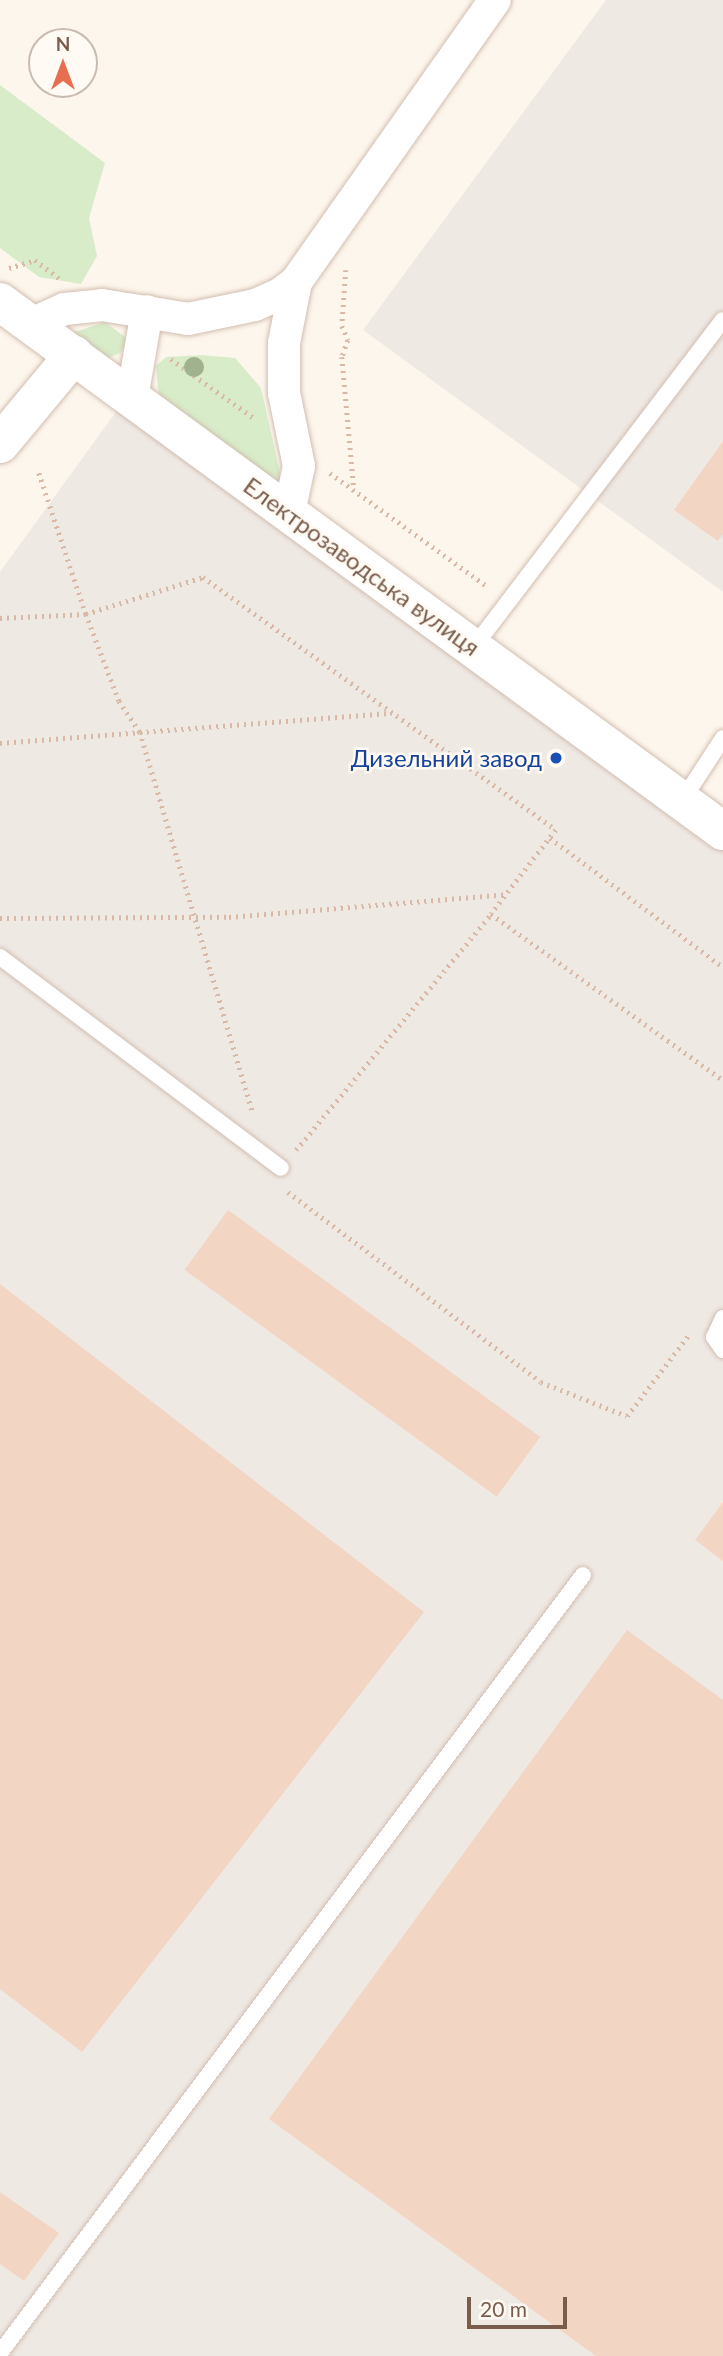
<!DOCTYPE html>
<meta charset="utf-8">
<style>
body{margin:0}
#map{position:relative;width:723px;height:2356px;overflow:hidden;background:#fdf6ec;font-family:Lato,sans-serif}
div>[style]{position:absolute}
.industrial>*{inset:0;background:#efe9e4}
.green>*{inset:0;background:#d8ecc9}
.building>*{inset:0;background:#f3d5c3;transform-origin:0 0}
.path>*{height:4.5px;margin-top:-2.25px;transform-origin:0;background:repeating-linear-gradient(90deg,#d9b8a5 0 2px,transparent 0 7px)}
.roads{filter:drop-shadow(0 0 2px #d1beb0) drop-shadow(0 0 2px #d1beb0)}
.service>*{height:16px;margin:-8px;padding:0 8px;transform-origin:8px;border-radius:8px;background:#fff}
.minor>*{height:32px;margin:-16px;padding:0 16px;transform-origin:16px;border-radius:16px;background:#fff}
.tertiary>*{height:38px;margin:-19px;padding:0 19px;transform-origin:19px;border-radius:19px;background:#fff}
.secondary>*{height:38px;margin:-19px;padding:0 19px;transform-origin:19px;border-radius:19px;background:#fff}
.trees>*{width:20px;height:20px;margin:-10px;border-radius:50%;background:#a0b28e}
.dots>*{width:19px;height:19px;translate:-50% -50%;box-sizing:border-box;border:4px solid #fffaf3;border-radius:50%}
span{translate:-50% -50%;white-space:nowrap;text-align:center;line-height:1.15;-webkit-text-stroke:5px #fffaf3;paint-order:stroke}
.street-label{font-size:24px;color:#7a5c4d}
.transit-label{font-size:24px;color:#164399}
.right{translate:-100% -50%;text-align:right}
.north{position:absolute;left:28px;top:28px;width:70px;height:70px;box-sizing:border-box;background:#fffaf3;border:2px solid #cabbb1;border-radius:50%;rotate:0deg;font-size:19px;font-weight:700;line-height:28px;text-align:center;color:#7a5c4d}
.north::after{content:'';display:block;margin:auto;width:24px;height:32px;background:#e76f51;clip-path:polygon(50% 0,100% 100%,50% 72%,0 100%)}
.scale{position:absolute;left:467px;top:2297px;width:100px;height:32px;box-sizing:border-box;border:4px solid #7a5c4d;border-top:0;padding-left:9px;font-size:21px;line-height:24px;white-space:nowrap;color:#7a5c4d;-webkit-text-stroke:5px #fffaf3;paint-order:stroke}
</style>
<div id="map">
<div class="industrial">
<div style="clip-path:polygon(606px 0,723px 0,723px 592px,363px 330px)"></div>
<div style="clip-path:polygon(128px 395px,723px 831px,723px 2356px,0 2356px,0 572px)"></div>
</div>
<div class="green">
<div style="clip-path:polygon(0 85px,105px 163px,89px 218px,97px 256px,81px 284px,39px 277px,0 248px)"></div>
<div style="clip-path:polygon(105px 322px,129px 340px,120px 353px,108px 358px,66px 335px)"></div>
<div style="clip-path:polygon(202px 355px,235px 358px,261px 388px,285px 495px,160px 407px,156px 366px,166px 357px)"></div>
</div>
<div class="building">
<div style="clip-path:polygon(723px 441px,723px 534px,718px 541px,674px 510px)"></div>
<div style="left:228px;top:1210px;width:386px;height:74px;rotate:36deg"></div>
<div style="clip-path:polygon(0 1284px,424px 1612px,82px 2052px,0 1989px)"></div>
<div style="clip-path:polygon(723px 1502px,723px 1561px,695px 1540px)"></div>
<div style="clip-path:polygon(627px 1630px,723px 1700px,723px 2356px,596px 2356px,269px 2119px)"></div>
<div style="clip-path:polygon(0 2192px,59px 2233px,24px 2281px,0 2264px)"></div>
</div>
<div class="path">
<div style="left:9px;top:268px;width:27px;rotate:-17deg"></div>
<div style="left:35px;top:260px;width:30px;rotate:37deg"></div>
<div style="left:346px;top:270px;width:56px;rotate:94.1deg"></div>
<div style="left:342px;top:326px;width:15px;rotate:67deg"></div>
<div style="left:348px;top:340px;width:18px;rotate:109deg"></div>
<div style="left:342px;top:357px;width:133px;rotate:84.8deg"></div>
<div style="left:171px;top:359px;width:103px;rotate:35.5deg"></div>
<div style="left:39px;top:473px;width:149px;rotate:71.6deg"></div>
<div style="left:86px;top:614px;width:123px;rotate:-17.5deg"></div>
<div style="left:203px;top:577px;width:434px;rotate:35.6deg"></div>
<div style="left:556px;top:830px;width:106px;rotate:127.7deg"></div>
<div style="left:491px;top:914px;width:285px;rotate:35.6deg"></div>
<div style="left:330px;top:473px;width:195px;rotate:35.8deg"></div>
<div style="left:0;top:618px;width:86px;rotate:-2.7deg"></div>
<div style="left:86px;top:614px;width:93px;rotate:69.2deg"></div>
<div style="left:119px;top:701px;width:37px;rotate:56deg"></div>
<div style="left:140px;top:732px;width:398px;rotate:73.5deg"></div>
<div style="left:0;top:743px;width:393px;rotate:-4.4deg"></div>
<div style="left:550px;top:838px;width:216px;rotate:36.7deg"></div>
<div style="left:0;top:918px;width:229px;rotate:-0.3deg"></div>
<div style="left:229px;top:917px;width:278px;rotate:-4.7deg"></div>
<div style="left:296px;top:1150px;width:306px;rotate:-50.4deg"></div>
<div style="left:288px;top:1192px;width:316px;rotate:36.9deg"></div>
<div style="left:541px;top:1382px;width:92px;rotate:21.6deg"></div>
<div style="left:627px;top:1416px;width:101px;rotate:-52.7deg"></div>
</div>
<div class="roads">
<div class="service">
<div style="left:473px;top:648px;width:412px;rotate:-52.7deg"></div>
<div style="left:682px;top:801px;width:75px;rotate:-56.9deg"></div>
<div style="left:0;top:957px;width:351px;rotate:36.9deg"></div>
<div style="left:723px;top:1318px;width:21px;rotate:115deg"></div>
<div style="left:714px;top:1337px;width:16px;rotate:55deg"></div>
<div style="left:0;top:2353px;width:972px;rotate:-53.15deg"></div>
</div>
<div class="minor">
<div style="left:31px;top:324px;width:37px;rotate:-24deg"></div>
<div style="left:65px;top:309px;width:37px;rotate:-6deg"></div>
<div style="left:102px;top:305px;width:87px;rotate:9.2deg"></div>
<div style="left:188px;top:319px;width:68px;rotate:-11.8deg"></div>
<div style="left:255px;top:305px;width:27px;rotate:-24deg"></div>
<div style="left:280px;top:294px;width:20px;rotate:-37deg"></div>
<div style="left:296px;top:282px;width:345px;rotate:-54.8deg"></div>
<div style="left:132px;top:398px;width:88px;rotate:-80.2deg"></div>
<div style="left:289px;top:513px;width:48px;rotate:-78deg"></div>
<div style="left:299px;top:466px;width:75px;rotate:-101.6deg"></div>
<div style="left:284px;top:393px;width:50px;rotate:-90deg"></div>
<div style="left:284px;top:343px;width:62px;rotate:-78.9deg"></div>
</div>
<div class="tertiary">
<div style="left:0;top:444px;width:116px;rotate:-50.3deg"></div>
</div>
<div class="secondary">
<div style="left:0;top:302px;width:896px;rotate:36.19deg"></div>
</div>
</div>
<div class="trees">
<div style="left:194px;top:367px"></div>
</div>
<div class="dots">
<div style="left:556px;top:758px;background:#1a4fb4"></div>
</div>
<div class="street-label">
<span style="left:362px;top:566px;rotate:36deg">Електрозаводська вулиця</span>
</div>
<div class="transit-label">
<span class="right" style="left:542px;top:758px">Дизельний завод</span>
</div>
<div class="north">N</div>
<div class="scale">20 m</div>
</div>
